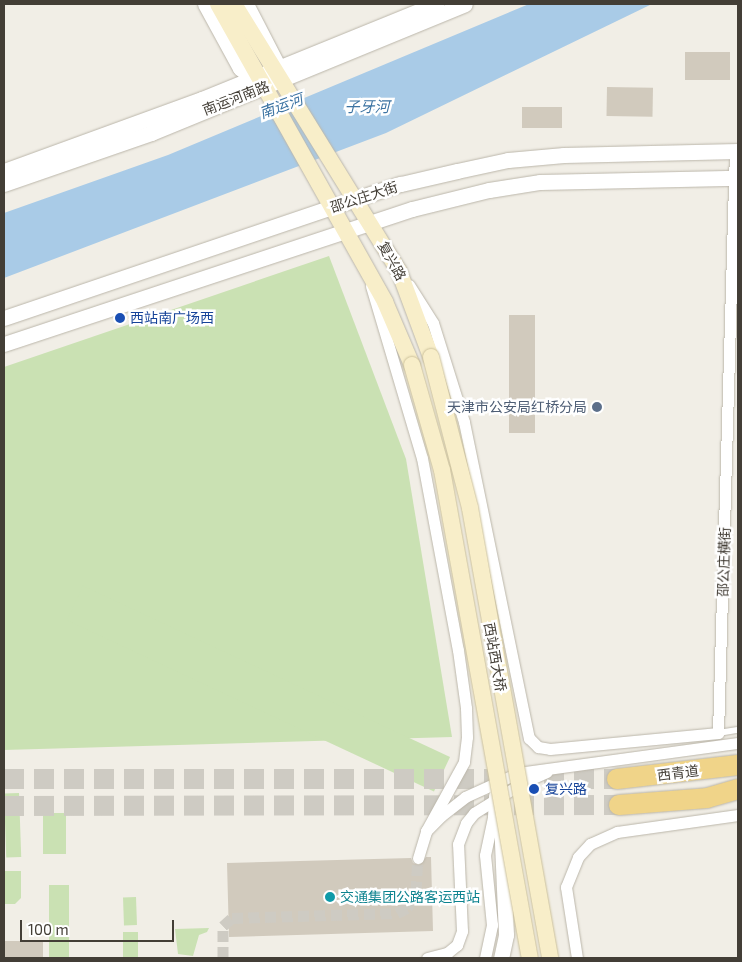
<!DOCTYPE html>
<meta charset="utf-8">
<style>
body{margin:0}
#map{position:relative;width:742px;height:962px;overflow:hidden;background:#f1eee6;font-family:"Exo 2","Noto Sans SC",sans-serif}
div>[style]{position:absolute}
.green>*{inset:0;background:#cae1b3;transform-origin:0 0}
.water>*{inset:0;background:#a9cbe7}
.building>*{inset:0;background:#d1cabd;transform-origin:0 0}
.minor-tunnel>*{height:11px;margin-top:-5.5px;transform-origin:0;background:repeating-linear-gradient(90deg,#cecbc3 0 11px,transparent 0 16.5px)}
.trunk-tunnel>*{height:20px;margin-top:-10px;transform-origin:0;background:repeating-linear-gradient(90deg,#cecbc3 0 20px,transparent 0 30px)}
.roads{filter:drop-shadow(0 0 1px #bbb6aa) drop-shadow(0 0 1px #bbb6aa)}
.service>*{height:5.5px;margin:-2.75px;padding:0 2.75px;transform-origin:2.75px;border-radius:2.75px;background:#fff}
.minor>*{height:11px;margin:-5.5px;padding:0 5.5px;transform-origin:5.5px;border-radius:5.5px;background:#fff}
.tertiary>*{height:15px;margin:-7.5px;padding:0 7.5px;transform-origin:7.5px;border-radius:7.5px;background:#fff}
.secondary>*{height:16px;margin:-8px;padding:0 8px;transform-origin:8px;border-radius:8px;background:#f8eec9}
.trunk>*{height:20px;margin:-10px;padding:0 10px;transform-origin:10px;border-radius:10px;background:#f0d489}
.bridges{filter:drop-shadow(0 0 1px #ccc19a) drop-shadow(0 0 1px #ccc19a)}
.secondary-bridge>*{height:16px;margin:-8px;padding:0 8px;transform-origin:8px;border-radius:8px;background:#f8eec9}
.dots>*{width:14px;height:14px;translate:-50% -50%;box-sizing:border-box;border:2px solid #fff;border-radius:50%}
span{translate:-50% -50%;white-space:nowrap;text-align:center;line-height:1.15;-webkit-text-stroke:5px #fff;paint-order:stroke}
.street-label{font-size:14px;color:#433e36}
.transit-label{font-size:14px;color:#164399}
.left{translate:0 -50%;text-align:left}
.service-label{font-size:14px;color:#4e5e75}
.right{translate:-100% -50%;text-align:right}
.culture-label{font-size:14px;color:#0d838f}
.water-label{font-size:15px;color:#3c73a2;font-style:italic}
.frame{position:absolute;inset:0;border:5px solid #433e36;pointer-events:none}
.scale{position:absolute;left:20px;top:920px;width:154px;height:22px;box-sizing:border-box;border:2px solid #433e36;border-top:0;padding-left:6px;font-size:15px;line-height:18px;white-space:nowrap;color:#433e36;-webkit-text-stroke:4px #fff;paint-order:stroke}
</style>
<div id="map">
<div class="green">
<div style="clip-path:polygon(329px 256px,406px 459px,452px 737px,4px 750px,4px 367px)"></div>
<div style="left:450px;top:757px;width:38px;height:405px;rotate:115deg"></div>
<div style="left:19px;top:793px;width:64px;height:15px;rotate:88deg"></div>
<div style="left:43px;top:813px;width:23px;height:41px"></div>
<div style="clip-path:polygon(4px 871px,21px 871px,21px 898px,15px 904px,4px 904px)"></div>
<div style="left:49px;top:885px;width:20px;height:73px"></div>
<div style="left:136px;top:897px;width:28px;height:13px;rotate:88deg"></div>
<div style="clip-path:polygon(209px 928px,207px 932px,199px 935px,193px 956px,178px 954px,175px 929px)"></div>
<div style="left:123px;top:932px;width:15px;height:26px"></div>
</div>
<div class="water">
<div style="clip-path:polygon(529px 4px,652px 4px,386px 133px,4px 278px,4px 213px,168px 155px)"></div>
</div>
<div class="building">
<div style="left:685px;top:52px;width:45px;height:28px"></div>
<div style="left:607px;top:87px;width:46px;height:29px;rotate:1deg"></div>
<div style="left:522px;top:107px;width:40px;height:21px"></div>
<div style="left:509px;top:315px;width:26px;height:118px"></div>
<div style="clip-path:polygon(426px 857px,431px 857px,433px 931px,229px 937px,227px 863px,411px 858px,413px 863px,419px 865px)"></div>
<div style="left:43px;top:941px;width:17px;height:39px;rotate:90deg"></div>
</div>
<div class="minor-tunnel">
<div style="left:223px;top:958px;width:32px;rotate:-90deg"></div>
<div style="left:223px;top:926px;width:12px;rotate:-42deg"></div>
<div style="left:232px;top:918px;width:165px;rotate:-1.7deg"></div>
<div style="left:397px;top:913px;width:11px;rotate:-27deg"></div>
<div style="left:407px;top:908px;width:18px;rotate:-61deg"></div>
<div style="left:416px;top:892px;width:34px;rotate:-87deg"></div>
</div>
<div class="trunk-tunnel">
<div style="left:4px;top:779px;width:613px"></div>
<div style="left:4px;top:806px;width:615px;rotate:-0.09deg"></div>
</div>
<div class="roads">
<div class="service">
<div style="left:718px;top:733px;width:20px;rotate:-9deg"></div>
</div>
<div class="minor">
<div style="left:409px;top:285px;width:45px;rotate:57.7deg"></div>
<div style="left:433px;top:323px;width:104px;rotate:72.6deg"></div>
<div style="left:464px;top:422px;width:323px;rotate:78.4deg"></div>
<div style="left:529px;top:738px;width:13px;rotate:45deg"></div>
<div style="left:538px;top:747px;width:12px;rotate:9deg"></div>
<div style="left:550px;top:749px;width:169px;rotate:-5.4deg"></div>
<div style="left:718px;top:733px;width:582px;rotate:-88.33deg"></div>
<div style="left:371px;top:286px;width:179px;rotate:73.5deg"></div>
<div style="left:422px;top:458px;width:195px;rotate:79.4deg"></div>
<div style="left:458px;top:650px;width:59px;rotate:82.1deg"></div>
<div style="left:466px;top:708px;width:29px;rotate:88deg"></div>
<div style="left:467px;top:737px;width:25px;rotate:97deg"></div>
<div style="left:464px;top:762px;width:79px;rotate:118.8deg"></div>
<div style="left:418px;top:858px;width:28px;rotate:-73deg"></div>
<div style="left:426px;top:831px;width:21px;rotate:-45deg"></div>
<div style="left:441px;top:816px;width:31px;rotate:-38deg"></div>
<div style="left:465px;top:797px;width:58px;rotate:-24.4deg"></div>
<div style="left:518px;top:773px;width:222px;rotate:-7.8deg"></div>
<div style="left:427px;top:958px;width:21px;rotate:-14deg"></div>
<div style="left:447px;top:953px;width:13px;rotate:-39deg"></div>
<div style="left:457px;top:945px;width:15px;rotate:-70deg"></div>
<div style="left:462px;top:931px;width:87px;rotate:-92.6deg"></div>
<div style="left:458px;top:844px;width:22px;rotate:-69deg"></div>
<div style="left:466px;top:823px;width:13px;rotate:-51deg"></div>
<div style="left:474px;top:813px;width:57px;rotate:-32deg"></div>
<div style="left:522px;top:783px;width:27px;rotate:-24deg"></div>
<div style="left:485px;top:958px;width:34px;rotate:-78deg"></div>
<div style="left:492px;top:925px;width:70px;rotate:-95.7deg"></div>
<div style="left:485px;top:855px;width:39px;rotate:-78deg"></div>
<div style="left:493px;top:817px;width:22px;rotate:-87deg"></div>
<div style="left:577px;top:958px;width:72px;rotate:-98.8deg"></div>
<div style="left:566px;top:887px;width:32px;rotate:-68deg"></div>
<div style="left:578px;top:857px;width:18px;rotate:-47deg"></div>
<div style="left:590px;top:844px;width:30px;rotate:-24deg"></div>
<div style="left:617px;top:832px;width:122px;rotate:-8deg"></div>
</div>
<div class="tertiary">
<div style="left:205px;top:4px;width:73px;rotate:61.3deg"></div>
<div style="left:240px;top:68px;width:25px;rotate:40deg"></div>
<div style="left:246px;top:4px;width:74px;rotate:62.7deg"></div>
<div style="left:4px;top:171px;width:211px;rotate:-20deg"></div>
<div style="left:202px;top:99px;width:253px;rotate:-22.1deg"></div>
<div style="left:4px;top:184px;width:156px;rotate:-19.1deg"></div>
<div style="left:151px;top:133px;width:339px;rotate:-22.3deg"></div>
<div style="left:4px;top:318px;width:419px;rotate:-18.7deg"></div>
<div style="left:401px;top:184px;width:57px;rotate:-13.1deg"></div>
<div style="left:457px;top:171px;width:52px;rotate:-12.2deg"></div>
<div style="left:508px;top:160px;width:56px;rotate:-5.1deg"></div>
<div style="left:564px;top:155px;width:174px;rotate:-1.3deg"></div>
<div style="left:4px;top:344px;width:430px;rotate:-18.3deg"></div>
<div style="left:412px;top:209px;width:79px;rotate:-13.9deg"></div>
<div style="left:489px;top:190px;width:52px;rotate:-8.9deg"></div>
<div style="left:540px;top:182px;width:198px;rotate:-1.2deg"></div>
<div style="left:501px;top:820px;width:115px;rotate:87.5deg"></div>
<div style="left:506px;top:935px;width:24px;rotate:102deg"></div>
</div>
<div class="secondary">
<div style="left:218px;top:4px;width:342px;rotate:60.7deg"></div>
<div style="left:385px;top:302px;width:69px;rotate:66.8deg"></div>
<div style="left:234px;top:4px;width:314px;rotate:58.3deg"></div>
<div style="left:399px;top:271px;width:92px;rotate:69.6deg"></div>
</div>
<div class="trunk">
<div style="left:617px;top:779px;width:122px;rotate:-6.6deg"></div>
<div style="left:619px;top:805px;width:88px;rotate:-4.5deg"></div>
<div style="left:707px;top:798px;width:32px;rotate:-16deg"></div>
</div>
</div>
<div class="bridges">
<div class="secondary-bridge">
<div style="left:431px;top:357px;width:156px;rotate:75.5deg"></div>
<div style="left:470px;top:508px;width:457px;rotate:79.9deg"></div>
<div style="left:412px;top:365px;width:109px;rotate:74.1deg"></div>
<div style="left:442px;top:470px;width:496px;rotate:79.8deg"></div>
</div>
</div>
<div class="dots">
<div style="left:120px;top:318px;background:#1a4fb4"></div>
<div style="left:597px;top:407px;background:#5c6f8a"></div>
<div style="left:534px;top:789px;background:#1a4fb4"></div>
<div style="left:330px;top:897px;background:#0f9aa8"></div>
</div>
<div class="street-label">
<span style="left:236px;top:98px;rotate:-21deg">南运河南路</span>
<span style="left:364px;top:197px;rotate:-18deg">邵公庄大街</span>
<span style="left:392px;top:261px;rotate:61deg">复兴路</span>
<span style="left:724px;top:562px;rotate:-88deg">邵公庄横街</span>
<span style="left:495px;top:657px;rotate:80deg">西站西大桥</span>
<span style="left:678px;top:773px;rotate:-7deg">西青道</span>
</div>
<div class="transit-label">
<span class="left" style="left:130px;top:318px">西站南广场西</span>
<span class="left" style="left:545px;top:789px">复兴路</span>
</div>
<div class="service-label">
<span class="right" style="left:587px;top:407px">天津市公安局红桥分局</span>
</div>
<div class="culture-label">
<span class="left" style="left:340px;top:897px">交通集团公路客运西站</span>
</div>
<div class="water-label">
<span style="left:281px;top:106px;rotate:-20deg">南运河</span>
<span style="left:367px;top:107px">子牙河</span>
</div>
<div class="frame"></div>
<div class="scale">100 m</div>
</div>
